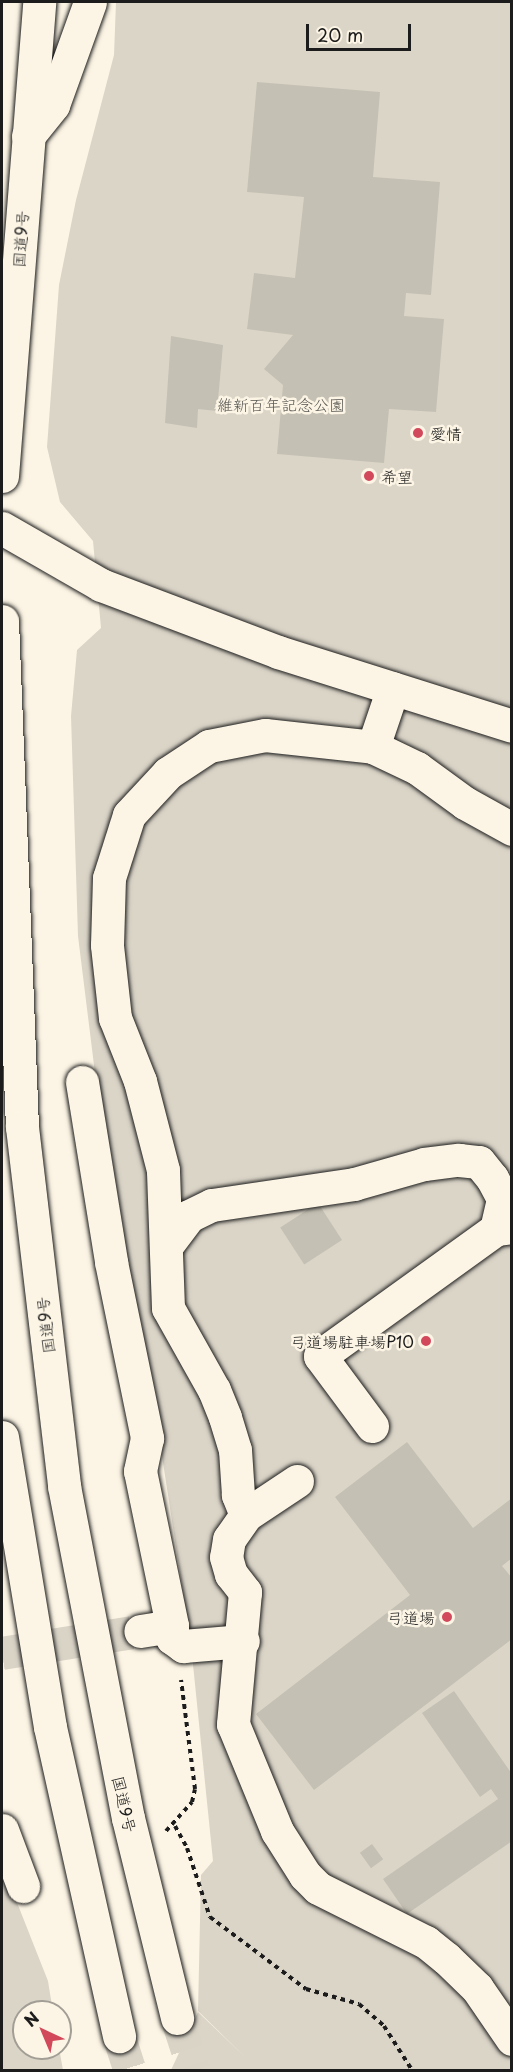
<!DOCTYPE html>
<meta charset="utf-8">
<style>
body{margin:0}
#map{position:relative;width:513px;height:2072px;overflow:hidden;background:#fcf5e5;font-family:"Playpen Sans","Klee One",sans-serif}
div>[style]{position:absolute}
.green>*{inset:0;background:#dbd5c8}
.building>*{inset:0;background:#c4c0b3;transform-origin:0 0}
.minor-tunnel>*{height:33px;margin-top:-16.5px;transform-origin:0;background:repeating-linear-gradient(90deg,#dad4c7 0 33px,transparent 0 49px)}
.highway-tunnel>*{height:33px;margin-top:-16.5px;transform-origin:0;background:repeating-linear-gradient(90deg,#dad4c7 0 33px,transparent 0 49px)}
.path>*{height:4px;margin-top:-2px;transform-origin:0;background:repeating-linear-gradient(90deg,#1c1c1c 0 4.5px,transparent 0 9px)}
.roads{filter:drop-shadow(0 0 2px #1c1c1c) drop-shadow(0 0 2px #1c1c1c)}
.minor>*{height:33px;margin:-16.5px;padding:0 16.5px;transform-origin:16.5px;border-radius:16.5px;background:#fcf5e5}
.highway>*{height:33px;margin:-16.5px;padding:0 16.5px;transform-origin:16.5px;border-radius:16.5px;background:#fcf5e5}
.dots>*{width:16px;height:16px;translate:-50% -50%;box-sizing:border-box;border:3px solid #fcf5e5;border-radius:50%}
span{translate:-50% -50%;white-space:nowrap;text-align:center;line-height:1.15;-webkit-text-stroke:5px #fcf5e5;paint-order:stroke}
.street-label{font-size:16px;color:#1c1c1c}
.park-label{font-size:16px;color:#555450}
.poi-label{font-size:16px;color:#1c1c1c}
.left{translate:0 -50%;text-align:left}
.right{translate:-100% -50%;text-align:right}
.frame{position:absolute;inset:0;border:3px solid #1c1c1c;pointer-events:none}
.north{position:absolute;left:12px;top:2000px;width:60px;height:60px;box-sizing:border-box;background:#fcf5e5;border:2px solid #a29e95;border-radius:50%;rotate:316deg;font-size:16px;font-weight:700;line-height:24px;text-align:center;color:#1c1c1c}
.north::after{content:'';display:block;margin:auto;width:21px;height:27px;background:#d1495b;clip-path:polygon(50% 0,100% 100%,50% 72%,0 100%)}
.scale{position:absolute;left:306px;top:24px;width:105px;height:27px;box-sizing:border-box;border:3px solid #1c1c1c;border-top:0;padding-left:8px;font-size:18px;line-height:21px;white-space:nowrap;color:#1c1c1c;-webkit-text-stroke:4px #fcf5e5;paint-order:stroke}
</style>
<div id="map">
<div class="green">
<div style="clip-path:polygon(116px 2px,511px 2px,511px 2070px,171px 2070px,198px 2012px,246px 2058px,198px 2011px,201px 1875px,213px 1861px,191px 1645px,147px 1358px,105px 1154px,78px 936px,71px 716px,77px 650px,101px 628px,93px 541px,60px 502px,47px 447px,59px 285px,76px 200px,114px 55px)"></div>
<div style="clip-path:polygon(2px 1876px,16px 1900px,48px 1981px,53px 2012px,24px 2012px,24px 2048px,59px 2048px,63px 2070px,2px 2070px)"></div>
</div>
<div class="building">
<div style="clip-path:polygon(257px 82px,380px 92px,373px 177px,440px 182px,431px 295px,406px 293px,404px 316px,444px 319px,436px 412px,389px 409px,384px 463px,277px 454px,283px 385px,264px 369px,293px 335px,247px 329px,254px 273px,295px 278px,304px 197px,247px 192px)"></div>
<div style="clip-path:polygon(171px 336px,223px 345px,217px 411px,198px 409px,197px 428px,165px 423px)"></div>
<div style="left:318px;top:1203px;width:44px;height:45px;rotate:57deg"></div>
<div style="clip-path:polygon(407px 1442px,473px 1528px,512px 1498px,512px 1558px,502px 1566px,512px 1578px,512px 1639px,314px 1790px,256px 1714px,410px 1595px,335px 1497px)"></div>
<div style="clip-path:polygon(454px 1691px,512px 1774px,512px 1841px,407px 1914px,383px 1879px,498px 1799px,491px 1789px,480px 1797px,422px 1713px)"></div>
<div style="left:372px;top:1844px;width:19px;height:15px;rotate:54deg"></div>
</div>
<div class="minor-tunnel">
<div style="left:2px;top:1653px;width:140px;rotate:-9.1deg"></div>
</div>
<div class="highway-tunnel">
<div style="left:177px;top:2018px;width:55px;rotate:71.9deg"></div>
<div style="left:119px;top:2036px;width:36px;rotate:72deg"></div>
</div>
<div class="path">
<div style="left:175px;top:1826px;width:25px;rotate:61deg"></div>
<div style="left:187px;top:1848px;width:73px;rotate:71.6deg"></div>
<div style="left:210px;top:1917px;width:120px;rotate:36.9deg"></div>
<div style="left:306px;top:1989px;width:55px;rotate:15.8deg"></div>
<div style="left:359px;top:2004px;width:33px;rotate:41deg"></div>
<div style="left:384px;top:2026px;width:52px;rotate:57.5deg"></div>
<div style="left:166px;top:1831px;width:39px;rotate:-48deg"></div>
<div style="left:192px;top:1802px;width:13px;rotate:-77deg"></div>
<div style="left:195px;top:1789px;width:110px;rotate:-97.3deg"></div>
</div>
<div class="roads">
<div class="minor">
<div style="left:28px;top:136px;width:40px;rotate:-51deg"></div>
<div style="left:53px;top:105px;width:109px;rotate:-70.2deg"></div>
<div style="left:2px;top:528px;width:114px;rotate:29.9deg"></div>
<div style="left:101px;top:585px;width:189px;rotate:20.7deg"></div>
<div style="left:278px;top:652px;width:245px;rotate:17.5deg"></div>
<div style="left:373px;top:747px;width:62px;rotate:-71.3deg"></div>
<div style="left:82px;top:1082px;width:182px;rotate:80.8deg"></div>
<div style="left:111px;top:1262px;width:180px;rotate:78.4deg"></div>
<div style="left:147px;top:1438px;width:34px;rotate:102deg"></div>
<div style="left:140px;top:1471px;width:158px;rotate:78.3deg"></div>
<div style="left:172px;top:1626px;width:32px;rotate:171deg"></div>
<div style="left:167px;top:1245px;width:36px;rotate:-53deg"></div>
<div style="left:189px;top:1216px;width:25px;rotate:-26deg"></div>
<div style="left:212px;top:1205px;width:144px;rotate:-8.4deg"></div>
<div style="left:354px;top:1184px;width:73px;rotate:-15.9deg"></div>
<div style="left:424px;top:1164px;width:35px;rotate:-7deg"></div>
<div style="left:459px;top:1160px;width:20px;rotate:6deg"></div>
<div style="left:479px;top:1162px;width:21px;rotate:51deg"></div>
<div style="left:492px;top:1178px;width:24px;rotate:62deg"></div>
<div style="left:503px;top:1199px;width:31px;rotate:103deg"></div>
<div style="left:372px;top:1426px;width:87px;rotate:-126.6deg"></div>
<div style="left:320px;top:1356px;width:217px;rotate:-35.8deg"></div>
<div style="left:496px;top:1229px;width:16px;rotate:-7deg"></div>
<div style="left:297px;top:1481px;width:61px;rotate:146.3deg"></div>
<div style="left:246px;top:1515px;width:29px;rotate:125deg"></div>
<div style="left:229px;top:1539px;width:18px;rotate:99deg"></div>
<div style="left:226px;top:1557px;width:18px;rotate:74deg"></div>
<div style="left:231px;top:1574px;width:23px;rotate:52deg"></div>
<div style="left:245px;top:1592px;width:133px;rotate:95.2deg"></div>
<div style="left:233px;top:1724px;width:116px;rotate:67.6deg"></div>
<div style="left:277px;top:1831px;width:52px;rotate:57.5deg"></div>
<div style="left:305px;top:1875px;width:18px;rotate:45deg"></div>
<div style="left:318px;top:1888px;width:121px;rotate:26.6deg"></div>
<div style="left:426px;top:1942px;width:26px;rotate:39deg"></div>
<div style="left:446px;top:1958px;width:43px;rotate:44.1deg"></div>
<div style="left:477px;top:1988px;width:62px;rotate:55.5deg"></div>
<div style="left:246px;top:1515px;width:22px;rotate:-112deg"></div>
<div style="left:238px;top:1495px;width:45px;rotate:-93.8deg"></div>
<div style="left:235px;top:1450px;width:34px;rotate:-107deg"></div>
<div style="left:225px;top:1417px;width:29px;rotate:-112deg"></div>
<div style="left:214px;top:1390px;width:94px;rotate:-119.3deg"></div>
<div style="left:168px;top:1308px;width:138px;rotate:-92.1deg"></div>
<div style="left:163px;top:1170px;width:92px;rotate:-104.5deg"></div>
<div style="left:140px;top:1081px;width:68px;rotate:-111.6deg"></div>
<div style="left:115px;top:1018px;width:73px;rotate:-96.3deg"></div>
<div style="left:107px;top:945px;width:67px;rotate:-88.3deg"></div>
<div style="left:109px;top:878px;width:66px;rotate:-72.4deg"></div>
<div style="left:129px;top:815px;width:57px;rotate:-47.1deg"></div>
<div style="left:168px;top:773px;width:49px;rotate:-33.4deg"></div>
<div style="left:209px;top:746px;width:57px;rotate:-11.1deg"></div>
<div style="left:265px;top:735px;width:109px;rotate:6.3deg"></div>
<div style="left:373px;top:747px;width:49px;rotate:25.5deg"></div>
<div style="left:417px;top:768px;width:59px;rotate:36.1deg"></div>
<div style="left:465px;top:803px;width:54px;rotate:29deg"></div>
<div style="left:172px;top:1626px;width:12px;rotate:90deg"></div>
<div style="left:172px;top:1638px;width:14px;rotate:36deg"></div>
<div style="left:183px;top:1646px;width:60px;rotate:-4.8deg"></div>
<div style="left:2px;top:1830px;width:60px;rotate:69.4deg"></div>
</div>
<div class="highway">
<div style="left:2px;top:476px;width:475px;rotate:-85.5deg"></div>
<div style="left:2px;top:621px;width:506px;rotate:87.74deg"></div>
<div style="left:22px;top:1127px;width:361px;rotate:83.3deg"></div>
<div style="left:64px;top:1486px;width:338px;rotate:79.1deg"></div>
<div style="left:128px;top:1818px;width:206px;rotate:76.2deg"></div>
<div style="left:2px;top:1437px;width:294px;rotate:80.6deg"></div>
<div style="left:50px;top:1727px;width:317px;rotate:77.4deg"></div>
</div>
</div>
<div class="dots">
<div style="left:418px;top:433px;background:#d1495b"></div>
<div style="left:369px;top:476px;background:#d1495b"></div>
<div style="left:426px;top:1341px;background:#d1495b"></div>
<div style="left:447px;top:1617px;background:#d1495b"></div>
</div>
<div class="street-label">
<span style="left:20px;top:239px;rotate:-86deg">国道9号</span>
<span style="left:45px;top:1325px;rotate:-97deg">国道9号</span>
<span style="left:125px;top:1804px;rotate:77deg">国道9号</span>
</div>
<div class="park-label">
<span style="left:281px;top:404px">維新百年記念公園</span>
</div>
<div class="poi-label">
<span class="left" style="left:430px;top:433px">愛情</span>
<span class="left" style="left:381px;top:476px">希望</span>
<span class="right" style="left:414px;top:1341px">弓道場駐車場P10</span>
<span class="right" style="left:435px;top:1617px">弓道場</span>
</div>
<div class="frame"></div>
<div class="north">N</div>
<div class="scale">20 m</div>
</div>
